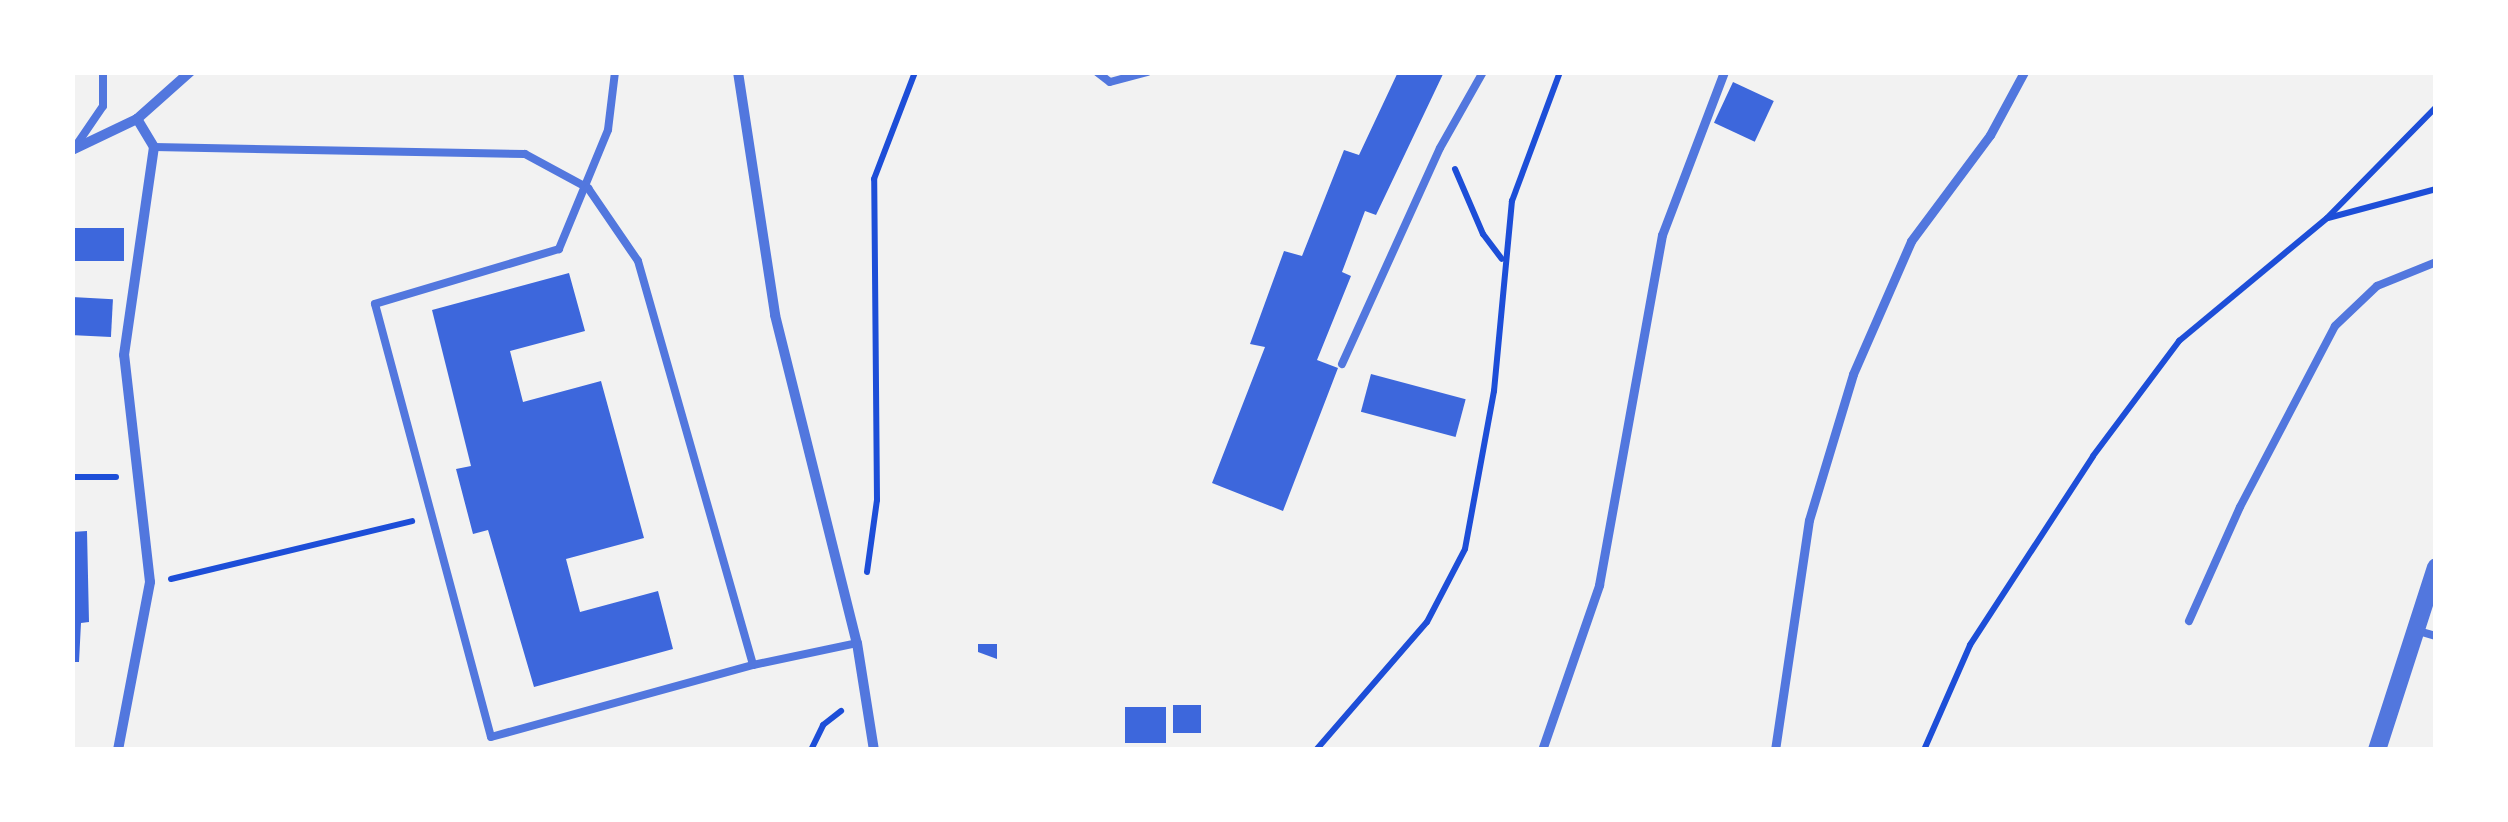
<!DOCTYPE html>
<style>
body{margin:0}
#map{position:relative;width:2508px;height:822px;overflow:hidden;background:#f2f2f2;font-family:"Exo 2",sans-serif}
div>[style]{position:absolute}
.building>*{inset:0;background:#3d67dc;transform-origin:0 0}
.path>*{height:6px;margin:-3px;padding:0 3px;transform-origin:3px;border-radius:3px;background:#1d4ed8}
.service>*{height:8px;margin:-4px;padding:0 4px;transform-origin:4px;border-radius:4px;background:#5277de}
.pedestrian>*{height:9px;margin:-4.5px;padding:0 4.5px;transform-origin:4.5px;border-radius:4.5px;background:#5277de}
.minor>*{height:10px;margin:-5px;padding:0 5px;transform-origin:5px;border-radius:5px;background:#5277de}
.tertiary>*{height:18px;margin:-9px;padding:0 9px;transform-origin:9px;border-radius:9px;background:#5277de}
span{translate:-50% -50%;white-space:nowrap;text-align:center;line-height:1.15;-webkit-text-stroke:8px #fff;paint-order:stroke}
.frame{position:absolute;inset:0;border:75px solid #fff;pointer-events:none}
</style>
<div id="map">
<div class="building">
<div style="clip-path:polygon(1398px 72px,1444px 72px,1376px 215px,1365px 211px,1342px 272px,1351px 276px,1317px 360px,1338px 368px,1283px 511px,1212px 483px,1265px 347px,1250px 344px,1284px 251px,1302px 256px,1344px 150px,1359px 155px)"></div>
<div style="left:1733px;top:82px;width:45px;height:45px;rotate:25deg"></div>
<div style="left:72px;top:228px;width:52px;height:33px"></div>
<div style="clip-path:polygon(569px 273px,585px 331px,510px 351px,523px 402px,601px 381px,644px 538px,566px 559px,580px 612px,658px 591px,673px 649px,534px 687px,488px 530px,473px 534px,456px 469px,471px 466px,432px 310px)"></div>
<div style="left:72px;top:297px;width:41px;height:38px;rotate:3deg"></div>
<div style="left:1371px;top:374px;width:98px;height:39px;rotate:15deg"></div>
<div style="clip-path:polygon(87px 531px,89px 622px,81px 623px,79px 662px,72px 662px,72px 532px)"></div>
<div style="clip-path:polygon(978px 644px,997px 644px,997px 659px,978px 652px)"></div>
<div style="left:1201px;top:705px;width:28px;height:28px;rotate:90deg"></div>
<div style="left:1166px;top:707px;width:36px;height:41px;rotate:90deg"></div>
</div>
<div class="path">
<div style="left:1455px;top:169px;width:71px;rotate:66.7deg"></div>
<div style="left:1483px;top:234px;width:31px;rotate:53deg"></div>
<div style="left:2328px;top:218px;width:112px;rotate:-15deg"></div>
<div style="left:72px;top:477px;width:44px"></div>
<div style="left:867px;top:572px;width:73px;rotate:-82.1deg"></div>
<div style="left:877px;top:500px;width:321px;rotate:-90.5deg"></div>
<div style="left:874px;top:179px;width:115px;rotate:-69deg"></div>
<div style="left:171px;top:579px;width:248px;rotate:-13.5deg"></div>
<div style="left:811px;top:750px;width:28px;rotate:-64deg"></div>
<div style="left:823px;top:725px;width:23px;rotate:-38deg"></div>
<div style="left:1316px;top:750px;width:169px;rotate:-49.1deg"></div>
<div style="left:1427px;top:622px;width:82px;rotate:-62.5deg"></div>
<div style="left:1465px;top:549px;width:161px;rotate:-79.6deg"></div>
<div style="left:1494px;top:391px;width:191px;rotate:-84.6deg"></div>
<div style="left:1512px;top:201px;width:138px;rotate:-69.6deg"></div>
<div style="left:1924px;top:750px;width:115px;rotate:-66.3deg"></div>
<div style="left:1970px;top:645px;width:225px;rotate:-56.9deg"></div>
<div style="left:2093px;top:456px;width:144px;rotate:-53.2deg"></div>
<div style="left:2179px;top:341px;width:192px;rotate:-39.7deg"></div>
<div style="left:2327px;top:218px;width:156px;rotate:-45.5deg"></div>
</div>
<div class="service">
<div style="left:615px;top:72px;width:58px;rotate:96.9deg"></div>
<div style="left:608px;top:130px;width:129px;rotate:112.4deg"></div>
<div style="left:559px;top:249px;width:192px;rotate:163.4deg"></div>
<div style="left:375px;top:304px;width:448px;rotate:75deg"></div>
<div style="left:491px;top:737px;width:272px;rotate:-15.4deg"></div>
<div style="left:1097px;top:72px;width:16px;rotate:38deg"></div>
<div style="left:1110px;top:82px;width:39px;rotate:-15deg"></div>
<div style="left:154px;top:147px;width:371px;rotate:1.1deg"></div>
<div style="left:525px;top:154px;width:72px;rotate:28.4deg"></div>
<div style="left:588px;top:188px;width:88px;rotate:55.6deg"></div>
<div style="left:638px;top:261px;width:420px;rotate:74.1deg"></div>
<div style="left:753px;top:665px;width:106px;rotate:-11.9deg"></div>
<div style="left:73px;top:150px;width:53px;rotate:-55.7deg"></div>
<div style="left:103px;top:106px;width:34px;rotate:-90deg"></div>
<div style="left:1342px;top:364px;width:237px;rotate:-65.6deg"></div>
<div style="left:1440px;top:148px;width:87px;rotate:-60.5deg"></div>
<div style="left:2189px;top:621px;width:125px;rotate:-65.9deg"></div>
<div style="left:2240px;top:507px;width:204px;rotate:-62.3deg"></div>
<div style="left:2335px;top:326px;width:58px;rotate:-43.6deg"></div>
<div style="left:2377px;top:286px;width:64px;rotate:-22.1deg"></div>
<div style="left:2415px;top:630px;width:22px;rotate:16deg"></div>
</div>
<div class="pedestrian">
<div style="left:1542px;top:750px;width:175px;rotate:-70.9deg"></div>
<div style="left:1599px;top:585px;width:356px;rotate:-79.8deg"></div>
<div style="left:1662px;top:235px;width:174px;rotate:-69.2deg"></div>
<div style="left:1775px;top:750px;width:232px;rotate:-81.6deg"></div>
<div style="left:1809px;top:520px;width:152px;rotate:-73.2deg"></div>
<div style="left:1853px;top:374px;width:145px;rotate:-66.4deg"></div>
<div style="left:1911px;top:241px;width:132px;rotate:-53.3deg"></div>
<div style="left:1990px;top:135px;width:72px;rotate:-61.6deg"></div>
</div>
<div class="minor">
<div style="left:738px;top:72px;width:246px;rotate:81.3deg"></div>
<div style="left:775px;top:315px;width:338px;rotate:76deg"></div>
<div style="left:857px;top:643px;width:108px;rotate:81deg"></div>
<div style="left:72px;top:150px;width:72px;rotate:-25.5deg"></div>
<div style="left:137px;top:119px;width:71px;rotate:-41.6deg"></div>
<div style="left:118px;top:750px;width:171px;rotate:-79.2deg"></div>
<div style="left:150px;top:582px;width:228px;rotate:-96.5deg"></div>
<div style="left:124px;top:355px;width:210px;rotate:-81.8deg"></div>
<div style="left:154px;top:147px;width:33px;rotate:-121deg"></div>
</div>
<div class="tertiary">
<div style="left:2377px;top:750px;width:192px;rotate:-72.1deg"></div>
</div>
<div class="frame"></div>
</div>
